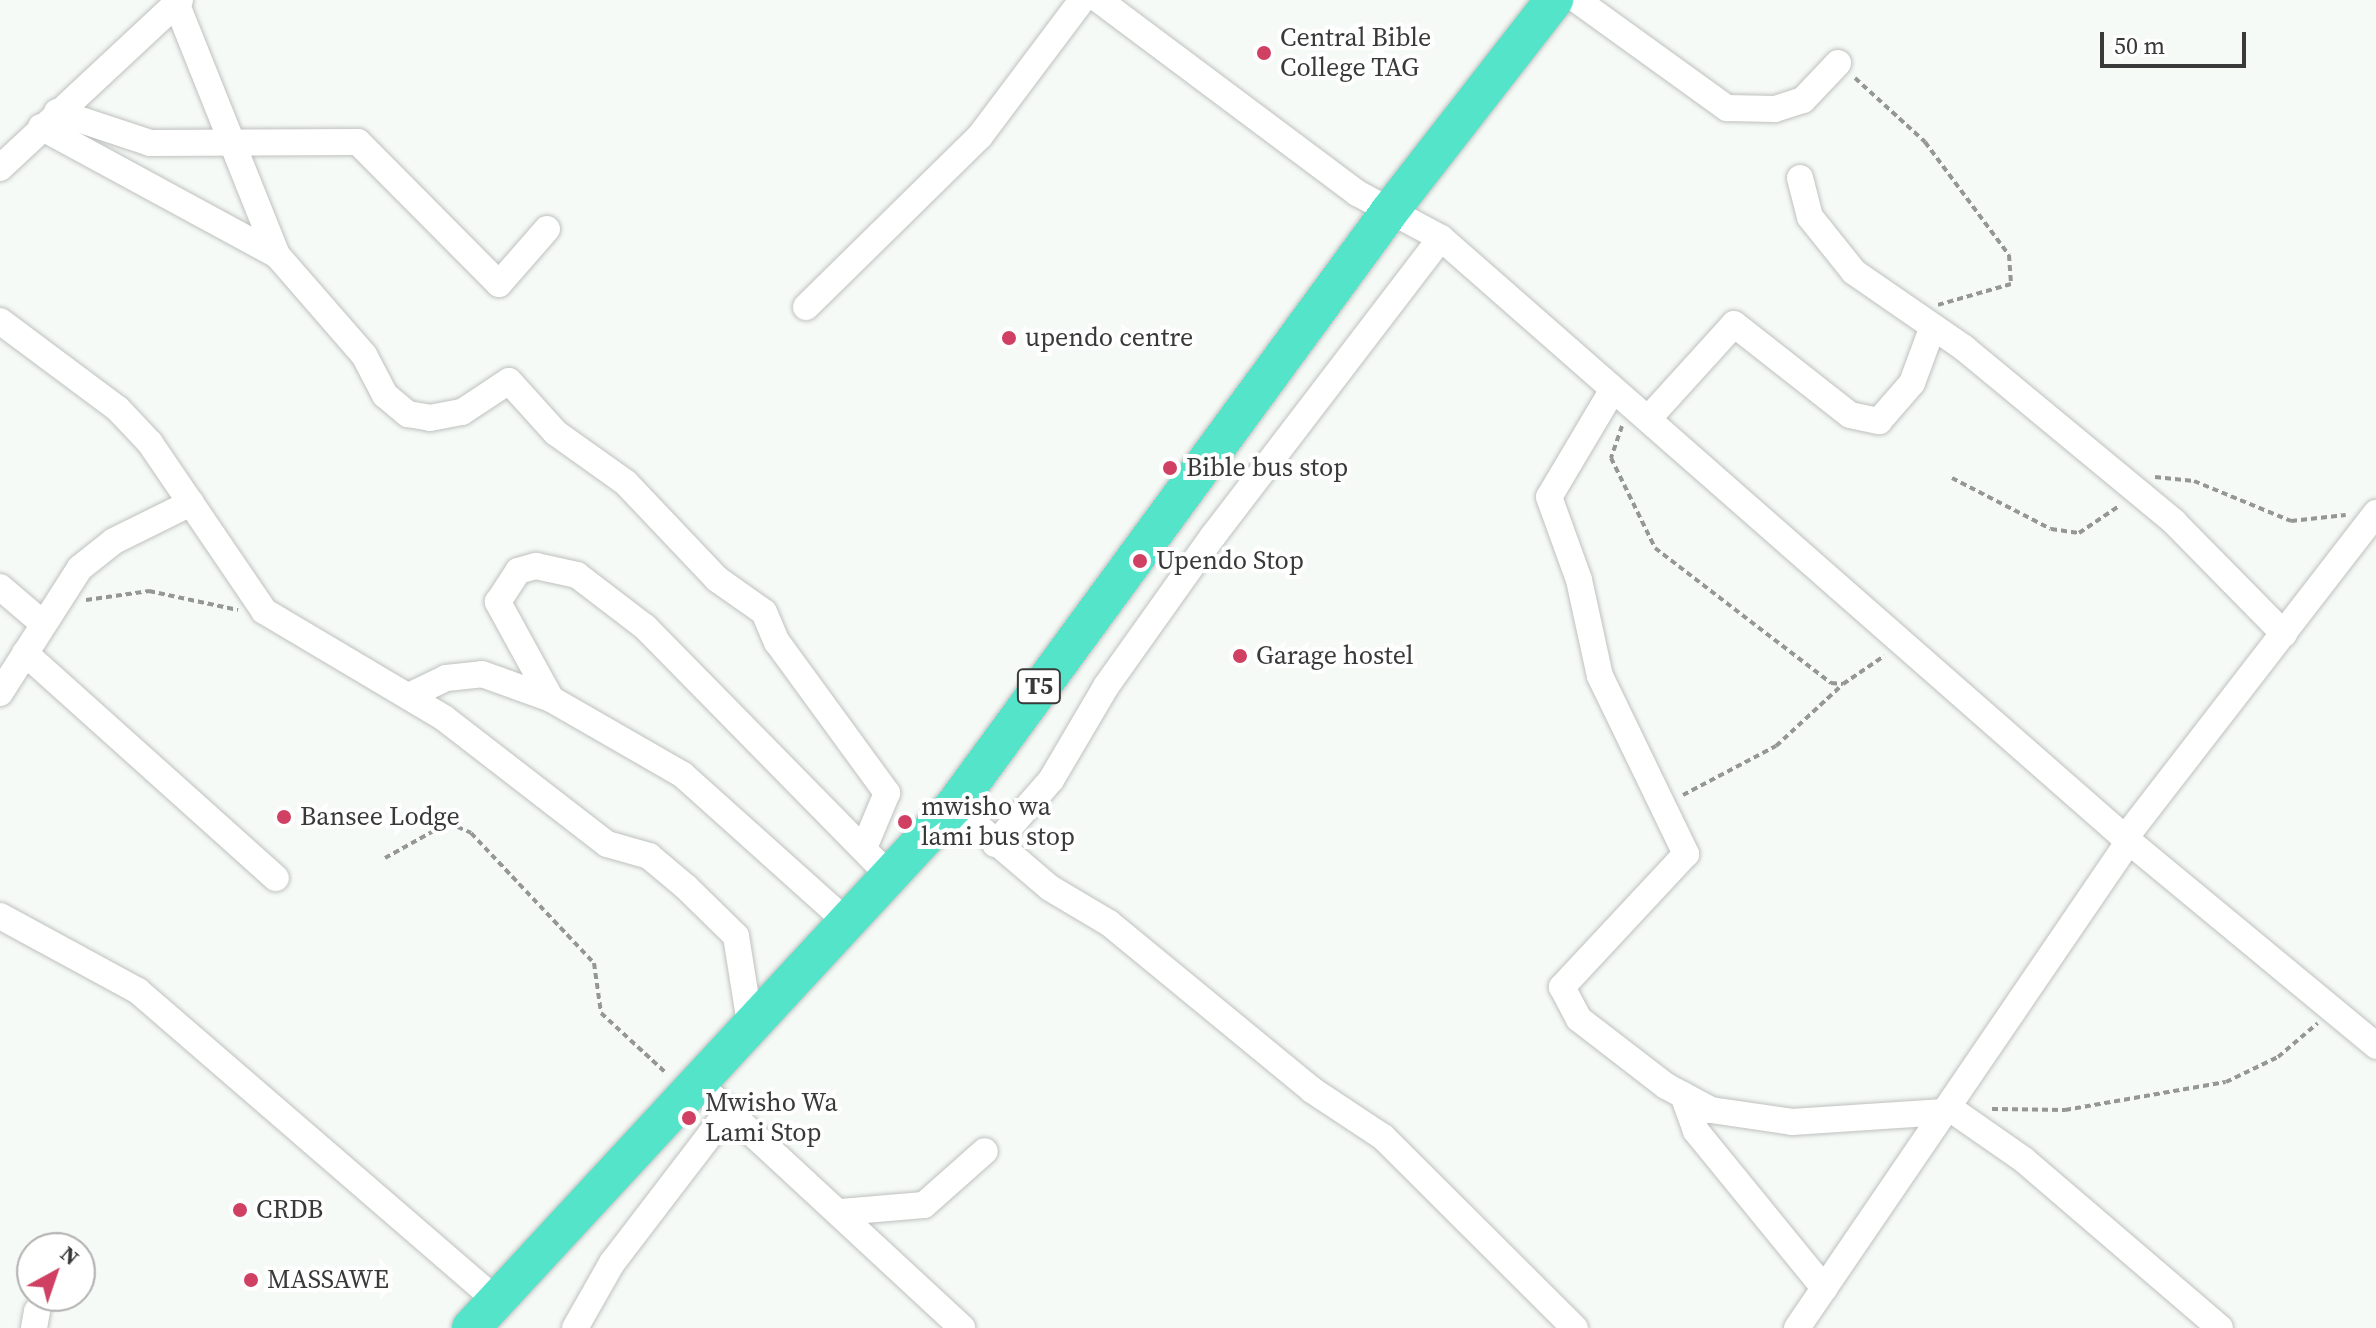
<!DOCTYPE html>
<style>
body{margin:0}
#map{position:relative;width:2376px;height:1328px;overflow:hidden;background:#f6faf7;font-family:"Source Serif 4",serif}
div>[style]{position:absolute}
.path>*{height:4px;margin-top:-2px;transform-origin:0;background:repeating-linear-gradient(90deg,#949795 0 6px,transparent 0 10px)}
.roads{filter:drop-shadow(0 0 2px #bec1be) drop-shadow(0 0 2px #bec1be)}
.minor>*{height:26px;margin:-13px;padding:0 13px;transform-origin:13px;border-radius:13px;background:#fff}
.highway>*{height:38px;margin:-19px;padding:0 19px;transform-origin:19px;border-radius:19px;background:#53e4ca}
.dots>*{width:22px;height:22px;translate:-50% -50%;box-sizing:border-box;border:4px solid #fff;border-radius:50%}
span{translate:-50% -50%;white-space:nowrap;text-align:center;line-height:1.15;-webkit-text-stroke:8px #fff;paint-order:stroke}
.shield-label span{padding:2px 6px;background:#fff;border:2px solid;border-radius:6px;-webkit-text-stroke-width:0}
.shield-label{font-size:24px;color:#383938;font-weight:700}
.poi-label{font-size:26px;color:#383938}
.left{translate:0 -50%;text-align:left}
.north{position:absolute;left:16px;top:1232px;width:80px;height:80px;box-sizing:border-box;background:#fff;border:2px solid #afb0af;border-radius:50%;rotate:40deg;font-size:22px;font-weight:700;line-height:32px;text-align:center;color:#383938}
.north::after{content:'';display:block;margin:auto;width:28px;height:36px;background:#cf4062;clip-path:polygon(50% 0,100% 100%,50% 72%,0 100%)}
.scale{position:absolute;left:2100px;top:32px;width:146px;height:36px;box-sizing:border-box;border:4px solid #383938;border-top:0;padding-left:10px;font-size:24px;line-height:28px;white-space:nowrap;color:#383938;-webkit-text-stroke:6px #fff;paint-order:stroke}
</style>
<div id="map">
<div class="path">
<div style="left:1855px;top:78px;width:95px;rotate:42.4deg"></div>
<div style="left:1925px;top:142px;width:141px;rotate:53.4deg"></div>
<div style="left:2009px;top:255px;width:29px;rotate:86deg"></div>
<div style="left:2011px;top:284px;width:76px;rotate:164deg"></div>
<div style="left:1622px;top:426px;width:34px;rotate:109deg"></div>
<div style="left:1611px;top:458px;width:100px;rotate:63.9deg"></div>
<div style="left:1655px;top:548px;width:222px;rotate:37.5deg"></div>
<div style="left:1831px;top:683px;width:12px;rotate:5deg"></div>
<div style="left:1843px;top:684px;width:50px;rotate:-34.3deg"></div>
<div style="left:2155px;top:477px;width:39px;rotate:6deg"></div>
<div style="left:2194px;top:481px;width:105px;rotate:22.4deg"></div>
<div style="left:2291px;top:521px;width:55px;rotate:-6.2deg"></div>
<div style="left:1952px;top:478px;width:111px;rotate:27.3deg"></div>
<div style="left:2051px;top:529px;width:28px;rotate:8deg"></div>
<div style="left:2079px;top:533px;width:48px;rotate:-34deg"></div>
<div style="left:86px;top:600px;width:64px;rotate:-8.1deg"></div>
<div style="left:149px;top:591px;width:91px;rotate:12.1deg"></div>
<div style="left:1683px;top:795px;width:105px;rotate:-27.8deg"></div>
<div style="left:1776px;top:746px;width:88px;rotate:-42.7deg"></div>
<div style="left:385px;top:858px;width:72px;rotate:-29.1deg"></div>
<div style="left:448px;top:823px;width:25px;rotate:23deg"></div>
<div style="left:471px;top:833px;width:179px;rotate:46.6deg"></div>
<div style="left:594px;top:963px;width:50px;rotate:82deg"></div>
<div style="left:601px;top:1013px;width:90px;rotate:42.7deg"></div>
<div style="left:1992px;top:1109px;width:73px;rotate:0.8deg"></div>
<div style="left:2065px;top:1110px;width:163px;rotate:-9.9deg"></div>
<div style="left:2226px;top:1082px;width:58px;rotate:-25.7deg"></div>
<div style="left:2278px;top:1057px;width:52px;rotate:-40.4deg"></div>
</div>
<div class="roads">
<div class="minor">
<div style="left:175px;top:0;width:275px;rotate:68.2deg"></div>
<div style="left:277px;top:255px;width:133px;rotate:49deg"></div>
<div style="left:364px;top:355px;width:45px;rotate:62.3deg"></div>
<div style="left:385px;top:395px;width:30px;rotate:40deg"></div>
<div style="left:408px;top:414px;width:22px;rotate:10deg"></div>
<div style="left:430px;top:418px;width:33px;rotate:-11deg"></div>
<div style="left:462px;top:412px;width:56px;rotate:-33.4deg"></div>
<div style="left:509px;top:381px;width:70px;rotate:47.9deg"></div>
<div style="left:556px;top:433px;width:86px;rotate:35.5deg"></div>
<div style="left:626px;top:483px;width:132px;rotate:46.5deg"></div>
<div style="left:717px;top:579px;width:57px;rotate:35.1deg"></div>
<div style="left:764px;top:612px;width:33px;rotate:67deg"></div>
<div style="left:777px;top:642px;width:187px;rotate:53.9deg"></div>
<div style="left:887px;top:793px;width:60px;rotate:112.7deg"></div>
<div style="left:1099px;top:0;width:322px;rotate:36.8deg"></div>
<div style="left:1357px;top:193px;width:95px;rotate:28.2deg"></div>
<div style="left:1441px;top:238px;width:910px;rotate:41.26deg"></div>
<div style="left:2125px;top:838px;width:326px;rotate:39.6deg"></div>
<div style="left:1577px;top:0;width:185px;rotate:35.8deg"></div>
<div style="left:1727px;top:108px;width:48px;rotate:1.2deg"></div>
<div style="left:1775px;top:109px;width:29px;rotate:-18deg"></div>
<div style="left:1803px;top:100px;width:51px;rotate:-46.6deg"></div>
<div style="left:57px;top:112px;width:98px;rotate:18.4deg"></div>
<div style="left:150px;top:143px;width:208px;rotate:-0.3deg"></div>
<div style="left:358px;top:142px;width:200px;rotate:45.2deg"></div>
<div style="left:499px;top:284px;width:73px;rotate:-48.9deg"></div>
<div style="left:41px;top:127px;width:268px;rotate:28.5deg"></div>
<div style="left:0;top:168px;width:246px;rotate:-43deg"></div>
<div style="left:1800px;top:178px;width:40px;rotate:75.6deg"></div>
<div style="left:1810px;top:217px;width:70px;rotate:51.3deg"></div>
<div style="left:1854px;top:272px;width:134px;rotate:34.6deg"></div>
<div style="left:1964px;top:348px;width:273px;rotate:39.6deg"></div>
<div style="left:2174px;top:522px;width:157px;rotate:45.5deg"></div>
<div style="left:806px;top:307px;width:244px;rotate:-44.5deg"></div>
<div style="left:980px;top:136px;width:170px;rotate:-53.1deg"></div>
<div style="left:0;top:321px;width:147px;rotate:36.7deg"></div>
<div style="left:118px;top:409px;width:47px;rotate:46.7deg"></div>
<div style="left:150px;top:443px;width:203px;rotate:55.8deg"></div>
<div style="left:264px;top:611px;width:209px;rotate:30.7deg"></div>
<div style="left:444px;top:718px;width:206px;rotate:37.7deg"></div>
<div style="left:607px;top:844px;width:44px;rotate:15.9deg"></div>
<div style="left:649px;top:856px;width:48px;rotate:40deg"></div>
<div style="left:686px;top:887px;width:70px;rotate:44.4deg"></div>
<div style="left:736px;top:936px;width:95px;rotate:80.9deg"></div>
<div style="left:1612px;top:391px;width:123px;rotate:120.7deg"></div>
<div style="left:1549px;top:497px;width:88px;rotate:70.1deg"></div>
<div style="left:1579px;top:580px;width:98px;rotate:77.7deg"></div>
<div style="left:1600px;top:676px;width:198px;rotate:64.2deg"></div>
<div style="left:1686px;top:854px;width:182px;rotate:133deg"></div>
<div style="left:1562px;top:987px;width:36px;rotate:62deg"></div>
<div style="left:1579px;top:1019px;width:110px;rotate:37.6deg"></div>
<div style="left:1666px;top:1086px;width:51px;rotate:28.1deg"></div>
<div style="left:1711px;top:1110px;width:82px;rotate:8.4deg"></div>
<div style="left:1792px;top:1122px;width:152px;rotate:-3.8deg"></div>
<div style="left:1648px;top:419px;width:128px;rotate:-47.8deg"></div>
<div style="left:1734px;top:324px;width:147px;rotate:38.1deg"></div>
<div style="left:1850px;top:415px;width:30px;rotate:12deg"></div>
<div style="left:1879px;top:421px;width:50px;rotate:-49deg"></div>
<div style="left:1912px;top:383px;width:58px;rotate:-69.7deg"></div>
<div style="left:0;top:587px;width:52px;rotate:40.4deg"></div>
<div style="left:25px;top:653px;width:337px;rotate:41.9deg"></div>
<div style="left:0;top:693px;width:148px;rotate:-57.4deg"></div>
<div style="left:80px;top:568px;width:43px;rotate:-38.5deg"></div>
<div style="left:114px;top:541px;width:86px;rotate:-26.3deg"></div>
<div style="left:409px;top:696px;width:41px;rotate:-25.9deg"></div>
<div style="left:446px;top:678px;width:36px;rotate:-6deg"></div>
<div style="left:482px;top:674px;width:73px;rotate:19.9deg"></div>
<div style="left:551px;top:699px;width:152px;rotate:29.9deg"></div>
<div style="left:683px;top:775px;width:222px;rotate:41.9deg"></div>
<div style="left:551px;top:699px;width:111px;rotate:-118.7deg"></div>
<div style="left:498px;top:602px;width:37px;rotate:-57deg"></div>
<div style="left:518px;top:571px;width:19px;rotate:-16deg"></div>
<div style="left:536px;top:566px;width:42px;rotate:12.4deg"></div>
<div style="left:577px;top:575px;width:86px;rotate:37.4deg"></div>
<div style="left:645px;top:627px;width:345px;rotate:45.5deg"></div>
<div style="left:954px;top:806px;width:126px;rotate:40.5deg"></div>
<div style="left:1050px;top:888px;width:69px;rotate:30.7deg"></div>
<div style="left:1109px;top:923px;width:263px;rotate:39.4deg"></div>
<div style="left:1312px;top:1090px;width:85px;rotate:33.5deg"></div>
<div style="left:1383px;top:1137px;width:271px;rotate:44.9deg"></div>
<div style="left:2125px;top:838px;width:411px;rotate:-52.3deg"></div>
<div style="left:995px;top:844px;width:85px;rotate:-48.8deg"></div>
<div style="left:1051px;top:780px;width:110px;rotate:-59.5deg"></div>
<div style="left:1107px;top:685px;width:183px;rotate:-54.6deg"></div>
<div style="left:1213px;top:536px;width:375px;rotate:-52.6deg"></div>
<div style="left:0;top:916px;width:157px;rotate:28.5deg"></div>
<div style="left:138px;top:991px;width:473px;rotate:40.8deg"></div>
<div style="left:701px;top:1086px;width:356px;rotate:42.8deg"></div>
<div style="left:1683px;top:1095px;width:38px;rotate:70deg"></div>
<div style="left:1696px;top:1131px;width:203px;rotate:50.8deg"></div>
<div style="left:1948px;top:1107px;width:93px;rotate:34.9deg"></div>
<div style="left:2024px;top:1160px;width:258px;rotate:40.6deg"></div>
<div style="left:841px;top:1212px;width:83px;rotate:-4.8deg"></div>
<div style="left:924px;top:1205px;width:81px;rotate:-41.5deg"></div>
<div style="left:34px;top:1328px;width:17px;rotate:-80deg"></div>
<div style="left:575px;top:1328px;width:75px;rotate:-60.4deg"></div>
<div style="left:612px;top:1263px;width:193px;rotate:-52.6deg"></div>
<div style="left:1797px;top:1328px;width:589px;rotate:-55.72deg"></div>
</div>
<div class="highway">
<div style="left:471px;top:1328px;width:711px;rotate:-47.22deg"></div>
<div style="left:954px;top:806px;width:736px;rotate:-53.78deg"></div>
<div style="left:1389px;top:212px;width:269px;rotate:-52.1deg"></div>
</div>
</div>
<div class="dots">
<div style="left:1264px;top:53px;background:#cf4062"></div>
<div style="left:1009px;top:338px;background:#cf4062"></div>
<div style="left:1170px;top:468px;background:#cf4062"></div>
<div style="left:1140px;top:561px;background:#cf4062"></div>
<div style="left:1240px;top:656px;background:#cf4062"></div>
<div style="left:284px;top:817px;background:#cf4062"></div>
<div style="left:905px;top:822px;background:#cf4062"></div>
<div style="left:689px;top:1118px;background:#cf4062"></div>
<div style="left:240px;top:1210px;background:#cf4062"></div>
<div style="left:251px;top:1280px;background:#cf4062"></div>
</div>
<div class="shield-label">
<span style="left:1039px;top:686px">T5</span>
</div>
<div class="poi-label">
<span class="left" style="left:1280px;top:53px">Central Bible<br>College TAG</span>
<span class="left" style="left:1025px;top:338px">upendo centre</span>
<span class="left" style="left:1186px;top:468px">Bible bus stop</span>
<span class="left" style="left:1156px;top:561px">Upendo Stop</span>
<span class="left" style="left:1256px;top:656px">Garage hostel</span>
<span class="left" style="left:921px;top:822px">mwisho wa<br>lami bus stop</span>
<span class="left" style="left:300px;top:817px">Bansee Lodge</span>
<span class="left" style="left:705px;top:1118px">Mwisho Wa<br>Lami Stop</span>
<span class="left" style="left:256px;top:1210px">CRDB</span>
<span class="left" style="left:267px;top:1280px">MASSAWE</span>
</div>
<div class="north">N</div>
<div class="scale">50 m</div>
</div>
